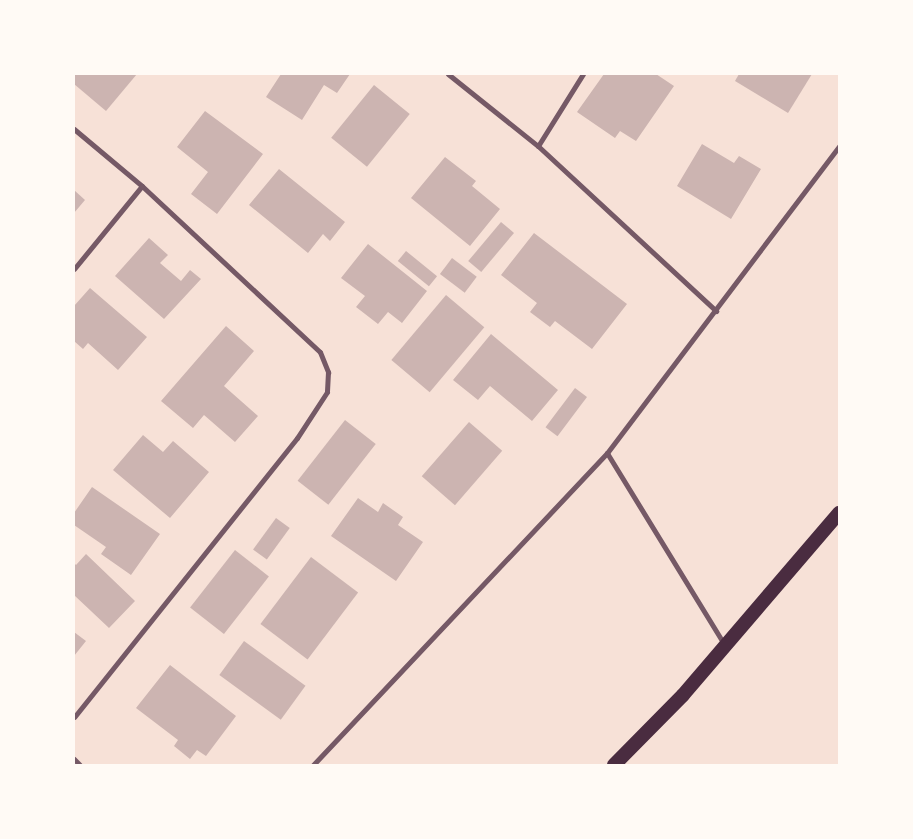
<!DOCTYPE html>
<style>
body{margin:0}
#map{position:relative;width:913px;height:839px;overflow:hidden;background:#f7e1d7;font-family:"Golos Text",sans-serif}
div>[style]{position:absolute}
.building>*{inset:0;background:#ccb4b1;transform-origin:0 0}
.minor>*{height:5px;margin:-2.5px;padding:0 2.5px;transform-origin:2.5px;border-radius:2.5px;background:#755966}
.trunk>*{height:14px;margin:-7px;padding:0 7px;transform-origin:7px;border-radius:7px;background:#4a2c40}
span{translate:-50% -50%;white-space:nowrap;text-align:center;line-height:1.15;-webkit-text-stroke:5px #fffaf5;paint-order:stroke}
.frame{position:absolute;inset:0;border:75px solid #fffaf5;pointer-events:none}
</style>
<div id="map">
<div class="building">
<div style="clip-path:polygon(74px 74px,137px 74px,106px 111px,74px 84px)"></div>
<div style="clip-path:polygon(281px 74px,350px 74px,337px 93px,324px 85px,302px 120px,266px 97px)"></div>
<div style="clip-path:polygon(604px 74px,656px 74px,674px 86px,636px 141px,620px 131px,615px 138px,577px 112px)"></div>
<div style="clip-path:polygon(739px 74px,812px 74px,788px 113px,735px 81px)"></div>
<div style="left:374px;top:85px;width:46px;height:68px;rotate:39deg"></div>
<div style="clip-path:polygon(205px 111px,263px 154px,217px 214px,191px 194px,208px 172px,177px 147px)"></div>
<div style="clip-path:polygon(702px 144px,734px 163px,739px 156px,761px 169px,731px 219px,677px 186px)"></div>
<div style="clip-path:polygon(445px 157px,476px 181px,472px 186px,500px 209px,470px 246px,411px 198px)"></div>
<div style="clip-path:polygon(279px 169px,345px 222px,330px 241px,323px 234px,308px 253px,249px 205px)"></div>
<div style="clip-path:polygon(74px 190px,85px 200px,74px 213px)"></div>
<div style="left:501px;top:222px;width:17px;height:51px;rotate:40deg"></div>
<div style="clip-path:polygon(534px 233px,627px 304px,592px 349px,555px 321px,550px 327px,530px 312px,537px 303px,501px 275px)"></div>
<div style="clip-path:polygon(149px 238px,168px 255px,160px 263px,181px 281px,190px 270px,201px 279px,164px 319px,115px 276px)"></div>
<div style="clip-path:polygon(368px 244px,427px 291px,402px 323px,388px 312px,378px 324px,356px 307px,365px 296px,341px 278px)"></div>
<div style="left:406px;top:251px;width:40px;height:13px;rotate:39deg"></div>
<div style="left:452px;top:258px;width:31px;height:20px;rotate:37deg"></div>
<div style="clip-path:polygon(90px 288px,147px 337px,118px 370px,88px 343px,83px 349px,74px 341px,74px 306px)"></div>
<div style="left:446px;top:295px;width:50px;height:85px;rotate:40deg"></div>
<div style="clip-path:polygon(226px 326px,254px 351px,224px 386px,258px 416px,235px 442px,204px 415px,193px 428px,161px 401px)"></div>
<div style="clip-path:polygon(491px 334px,558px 390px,532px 421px,490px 386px,478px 400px,453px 380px)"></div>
<div style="left:575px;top:388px;width:15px;height:49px;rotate:37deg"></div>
<div style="left:345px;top:420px;width:39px;height:77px;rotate:38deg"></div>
<div style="left:469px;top:422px;width:44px;height:72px;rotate:41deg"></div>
<div style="clip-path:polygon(143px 435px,163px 452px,173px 441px,209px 472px,170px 518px,113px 470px)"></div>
<div style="clip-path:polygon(92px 487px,160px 534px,131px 575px,101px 554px,106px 547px,74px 525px,74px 513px)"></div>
<div style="clip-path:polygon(358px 498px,378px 512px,383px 503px,403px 517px,398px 525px,423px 542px,396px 581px,331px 536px)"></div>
<div style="left:276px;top:518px;width:17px;height:39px;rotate:36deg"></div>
<div style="left:235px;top:550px;width:43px;height:73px;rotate:38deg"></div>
<div style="clip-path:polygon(86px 554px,135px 601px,109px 628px,74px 595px,74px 563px,76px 565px)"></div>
<div style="left:311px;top:557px;width:59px;height:84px;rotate:37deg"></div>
<div style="clip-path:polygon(74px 632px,86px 641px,74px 656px)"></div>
<div style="left:244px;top:641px;width:76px;height:42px;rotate:36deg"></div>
<div style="clip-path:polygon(170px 665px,236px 716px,206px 756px,197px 750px,190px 759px,174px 746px,178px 740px,136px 708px)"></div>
</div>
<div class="minor">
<div style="left:448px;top:74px;width:115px;rotate:38.7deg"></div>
<div style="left:538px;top:146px;width:243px;rotate:42.8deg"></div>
<div style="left:74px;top:129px;width:89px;rotate:40deg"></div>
<div style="left:142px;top:186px;width:243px;rotate:43deg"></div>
<div style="left:320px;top:352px;width:22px;rotate:68deg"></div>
<div style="left:328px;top:372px;width:20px;rotate:93deg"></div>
<div style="left:327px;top:392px;width:55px;rotate:123.1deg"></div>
<div style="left:297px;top:438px;width:357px;rotate:128.6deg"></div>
<div style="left:538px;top:146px;width:85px;rotate:-58deg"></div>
<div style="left:74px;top:269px;width:107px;rotate:-50.7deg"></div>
<div style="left:607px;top:453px;width:224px;rotate:58.5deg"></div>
<div style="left:74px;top:759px;width:8px;rotate:45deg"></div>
<div style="left:313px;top:765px;width:429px;rotate:-46.7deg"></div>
<div style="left:607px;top:453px;width:385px;rotate:-52.9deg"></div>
</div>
<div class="trunk">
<div style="left:614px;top:765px;width:98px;rotate:-45.4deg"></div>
<div style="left:683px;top:695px;width:240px;rotate:-49.4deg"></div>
</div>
<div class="frame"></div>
</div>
